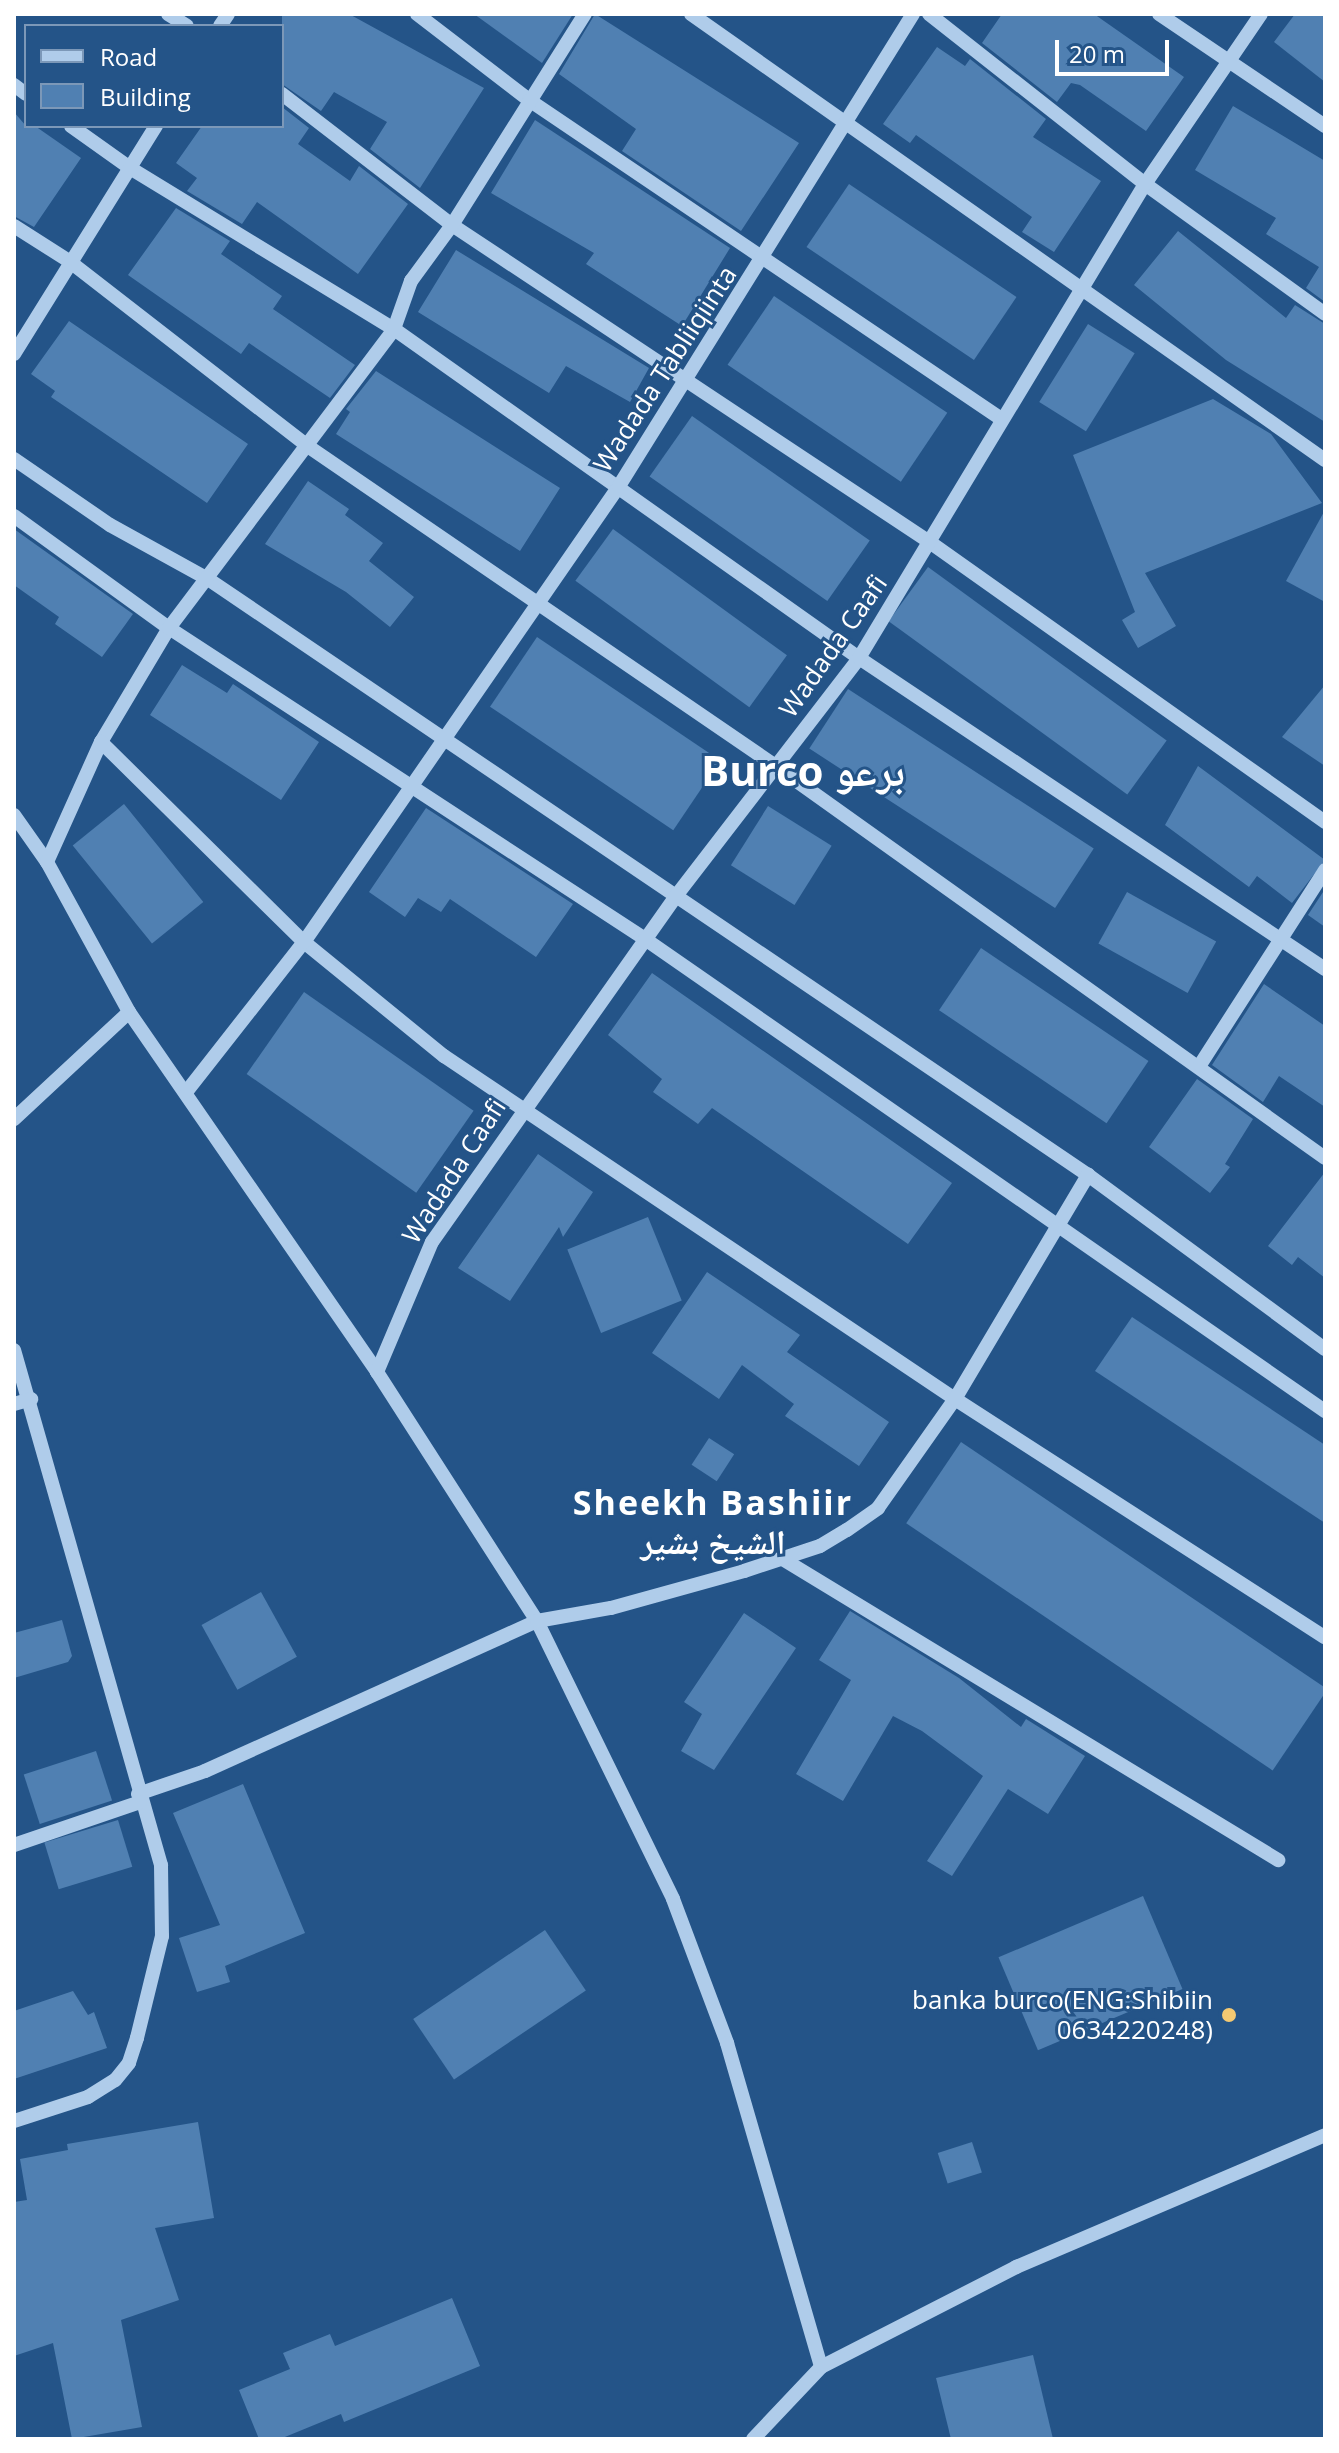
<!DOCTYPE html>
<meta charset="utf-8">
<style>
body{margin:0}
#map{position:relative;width:1339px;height:2453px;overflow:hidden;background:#245488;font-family:"Open Sans","Noto Naskh Arabic",sans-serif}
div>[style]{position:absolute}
.building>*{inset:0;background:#5080b2;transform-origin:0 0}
.minor>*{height:14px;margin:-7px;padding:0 7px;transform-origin:7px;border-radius:7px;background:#afccea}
.dots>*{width:22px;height:22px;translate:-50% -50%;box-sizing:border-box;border:4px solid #245488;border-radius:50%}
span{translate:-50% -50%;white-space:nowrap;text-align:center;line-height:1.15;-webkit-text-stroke:6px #245488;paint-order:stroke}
.street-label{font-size:26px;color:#fff}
.poi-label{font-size:26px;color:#fff}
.right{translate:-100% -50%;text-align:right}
.district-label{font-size:34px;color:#fff;font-weight:700;letter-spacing:2px}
.town-label{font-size:42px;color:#fff;font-weight:700}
.frame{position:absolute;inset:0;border:16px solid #fff;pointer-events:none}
.legend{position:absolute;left:24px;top:24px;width:260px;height:104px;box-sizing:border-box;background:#245488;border:2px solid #7c98b8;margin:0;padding:10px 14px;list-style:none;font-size:24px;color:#fff}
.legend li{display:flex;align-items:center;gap:16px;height:40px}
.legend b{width:40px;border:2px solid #7c98b8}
.scale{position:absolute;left:1055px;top:40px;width:114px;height:36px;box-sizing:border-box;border:4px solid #fff;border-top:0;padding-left:10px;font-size:24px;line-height:28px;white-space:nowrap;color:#fff;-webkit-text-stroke:6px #245488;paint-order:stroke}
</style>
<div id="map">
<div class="building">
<div style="clip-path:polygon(282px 14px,349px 14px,484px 88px,420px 188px,370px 149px,387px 122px,334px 92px,321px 111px,282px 84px)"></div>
<div style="clip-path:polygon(474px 14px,573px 14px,542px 63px)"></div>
<div style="clip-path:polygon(595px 14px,799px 143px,741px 231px,622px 151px,636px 129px,559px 74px)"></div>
<div style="clip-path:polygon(1002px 14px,1094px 14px,1184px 77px,1146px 131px,1080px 85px,1071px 83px,1057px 102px,982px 43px)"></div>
<div style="clip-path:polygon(1295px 14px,1325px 14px,1325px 82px,1274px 42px)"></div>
<div style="clip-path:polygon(937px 47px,965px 66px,970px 59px,1046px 119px,1033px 137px,1101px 181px,1054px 252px,1022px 232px,1032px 217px,916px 135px,910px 143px,883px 124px)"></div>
<div style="clip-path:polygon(1233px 106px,1325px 161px,1325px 302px,1306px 288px,1319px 267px,1266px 234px,1276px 218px,1195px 170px)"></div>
<div style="clip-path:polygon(282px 107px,309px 128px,298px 144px,350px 181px,359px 166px,408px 204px,358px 274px,257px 202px,242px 224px,187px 191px,197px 178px,176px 163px,202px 126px,282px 126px)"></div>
<div style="clip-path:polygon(14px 112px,26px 126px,35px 126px,81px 158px,34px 227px,14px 216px)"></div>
<div style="clip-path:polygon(535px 120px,730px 248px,682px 326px,586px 264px,594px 253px,491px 193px)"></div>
<div style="left:849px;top:184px;width:202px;height:76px;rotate:34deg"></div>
<div style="clip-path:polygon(176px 208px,230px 241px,221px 254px,282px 296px,273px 309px,355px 365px,330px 398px,249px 343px,241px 354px,128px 275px)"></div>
<div style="clip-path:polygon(1178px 231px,1286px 318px,1295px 305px,1325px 324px,1325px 422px,1226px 360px,1134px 285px)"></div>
<div style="clip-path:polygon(456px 250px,649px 368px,630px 402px,566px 366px,549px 393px,418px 312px)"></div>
<div style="left:774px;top:296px;width:209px;height:83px;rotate:34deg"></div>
<div style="clip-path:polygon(69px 321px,248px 444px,207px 503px,51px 397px,55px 391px,31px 374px)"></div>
<div style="left:1088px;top:324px;width:55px;height:92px;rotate:32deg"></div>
<div style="clip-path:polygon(376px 371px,560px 488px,520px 551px,336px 434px,350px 412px,346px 409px)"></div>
<div style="clip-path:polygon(1213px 399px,1271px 434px,1322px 503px,1145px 573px,1176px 626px,1138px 648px,1122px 620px,1135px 612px,1073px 455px)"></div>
<div style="left:692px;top:416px;width:217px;height:74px;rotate:35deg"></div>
<div style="clip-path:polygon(308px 481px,349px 509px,345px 515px,383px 543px,369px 561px,414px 597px,390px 627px,346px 592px,265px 544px)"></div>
<div style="clip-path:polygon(1325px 510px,1325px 602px,1286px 581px)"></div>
<div style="clip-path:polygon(14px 529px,133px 614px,102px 657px,55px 624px,59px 617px,14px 585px)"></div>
<div style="left:613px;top:529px;width:215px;height:64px;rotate:36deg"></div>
<div style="left:928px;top:567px;width:295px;height:67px;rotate:36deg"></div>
<div style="left:537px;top:637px;width:221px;height:84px;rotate:34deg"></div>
<div style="clip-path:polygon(182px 665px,227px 693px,233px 684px,319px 742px,281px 800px,150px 715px)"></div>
<div style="clip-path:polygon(1325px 685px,1325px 766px,1282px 737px)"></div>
<div style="left:848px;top:689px;width:293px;height:71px;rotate:33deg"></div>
<div style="clip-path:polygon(1198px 766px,1325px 860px,1292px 903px,1257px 876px,1249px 887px,1165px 825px)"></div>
<div style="left:124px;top:804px;width:126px;height:66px;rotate:51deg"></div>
<div style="left:768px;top:806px;width:75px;height:70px;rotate:32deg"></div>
<div style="clip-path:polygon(426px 808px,573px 904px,536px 957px,450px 899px,441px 912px,418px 898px,405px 917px,369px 892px)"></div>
<div style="clip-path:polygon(1325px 889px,1325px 927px,1308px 915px)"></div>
<div style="left:1127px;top:892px;width:102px;height:59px;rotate:29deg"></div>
<div style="left:981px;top:948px;width:202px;height:75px;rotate:34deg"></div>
<div style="clip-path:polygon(652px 973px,952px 1183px,908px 1244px,712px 1108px,698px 1124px,653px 1092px,662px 1079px,608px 1035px)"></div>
<div style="clip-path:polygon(1264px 984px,1325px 1026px,1325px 1107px,1279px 1076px,1263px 1102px,1212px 1065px)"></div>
<div style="left:304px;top:992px;width:207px;height:100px;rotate:35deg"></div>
<div style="clip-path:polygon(1197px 1079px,1253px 1119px,1225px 1164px,1230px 1167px,1210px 1193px,1149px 1147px)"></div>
<div style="clip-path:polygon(538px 1154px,593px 1192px,563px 1237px,559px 1227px,510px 1301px,458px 1268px)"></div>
<div style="clip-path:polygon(1325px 1172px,1325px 1278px,1298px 1257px,1292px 1265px,1268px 1246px)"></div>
<div style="left:648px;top:1217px;width:90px;height:87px;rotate:68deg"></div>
<div style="clip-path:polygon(707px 1272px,800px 1335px,787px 1352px,889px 1422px,859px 1466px,785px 1416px,794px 1404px,742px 1365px,719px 1399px,652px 1353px)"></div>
<div style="clip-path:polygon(1132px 1317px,1325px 1445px,1325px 1523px,1095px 1371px)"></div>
<div style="left:709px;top:1438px;width:30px;height:32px;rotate:33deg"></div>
<div style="left:961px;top:1442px;width:442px;height:98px;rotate:34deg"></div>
<div style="left:261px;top:1592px;width:74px;height:68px;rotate:61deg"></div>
<div style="clip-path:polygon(850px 1611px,959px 1678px,1021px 1727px,1026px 1719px,1085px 1756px,1048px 1814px,1008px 1789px,952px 1876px,927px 1861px,983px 1776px,922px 1731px,893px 1716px,843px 1801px,796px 1774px,851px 1680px,819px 1660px)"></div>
<div style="clip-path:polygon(744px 1613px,796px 1648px,714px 1770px,681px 1751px,702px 1714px,684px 1702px)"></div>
<div style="clip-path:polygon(62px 1620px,72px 1656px,68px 1662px,14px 1678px,14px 1633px)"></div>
<div style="left:96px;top:1751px;width:52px;height:76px;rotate:72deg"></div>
<div style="clip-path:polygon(243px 1784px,305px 1933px,225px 1966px,230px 1982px,197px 1992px,179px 1938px,220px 1925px,173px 1813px)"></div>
<div style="left:118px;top:1820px;width:49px;height:77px;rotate:73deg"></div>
<div style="left:1143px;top:1896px;width:101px;height:157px;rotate:67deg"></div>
<div style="left:545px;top:1930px;width:73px;height:159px;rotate:56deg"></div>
<div style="clip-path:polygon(73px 1991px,88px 2015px,94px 2012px,107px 2048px,14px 2079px,14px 2011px)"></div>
<div style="clip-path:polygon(198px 2122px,214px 2218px,155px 2228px,179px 2300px,121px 2320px,142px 2427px,72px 2439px,53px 2343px,14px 2356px,14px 2202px,27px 2200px,20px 2159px,68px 2150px,67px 2144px)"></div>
<div style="left:972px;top:2142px;width:32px;height:36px;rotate:72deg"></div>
<div style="clip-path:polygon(452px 2298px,480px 2366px,344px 2422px,341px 2414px,280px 2439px,259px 2439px,239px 2390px,290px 2369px,283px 2353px,330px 2334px,335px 2346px)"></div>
<div style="clip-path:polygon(1033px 2355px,1053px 2439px,951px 2439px,936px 2378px)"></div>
</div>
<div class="minor">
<div style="left:168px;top:14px;width:22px;rotate:32deg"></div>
<div style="left:417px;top:14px;width:141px;rotate:37.5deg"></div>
<div style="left:529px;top:100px;width:568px;rotate:34.03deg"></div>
<div style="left:691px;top:14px;width:775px;rotate:35.13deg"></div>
<div style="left:929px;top:14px;width:275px;rotate:38.2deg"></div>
<div style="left:1145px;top:184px;width:222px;rotate:35.8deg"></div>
<div style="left:1159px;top:14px;width:200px;rotate:34deg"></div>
<div style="left:220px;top:26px;width:14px;rotate:-56deg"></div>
<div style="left:14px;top:85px;width:15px;rotate:37deg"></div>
<div style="left:282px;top:94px;width:215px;rotate:37.6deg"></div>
<div style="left:452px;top:225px;width:575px;rotate:33.58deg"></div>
<div style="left:931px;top:543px;width:483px;rotate:35.3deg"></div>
<div style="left:71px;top:126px;width:72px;rotate:35.4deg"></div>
<div style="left:130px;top:168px;width:309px;rotate:31.4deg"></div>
<div style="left:394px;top:329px;width:570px;rotate:35.28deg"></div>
<div style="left:859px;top:658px;width:560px;rotate:33.72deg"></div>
<div style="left:14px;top:226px;width:65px;rotate:32.5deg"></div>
<div style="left:69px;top:261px;width:304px;rotate:37.8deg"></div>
<div style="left:309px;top:447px;width:567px;rotate:34.36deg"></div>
<div style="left:777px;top:767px;width:673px;rotate:35.51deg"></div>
<div style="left:14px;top:354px;width:269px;rotate:-58.1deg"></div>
<div style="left:14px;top:459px;width:116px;rotate:34.5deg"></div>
<div style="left:110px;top:525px;width:112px;rotate:28.9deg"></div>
<div style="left:208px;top:579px;width:1063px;rotate:34.11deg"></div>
<div style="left:1088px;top:1175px;width:294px;rotate:36.3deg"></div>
<div style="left:14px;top:516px;width:191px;rotate:35.9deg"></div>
<div style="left:169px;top:628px;width:569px;rotate:33.16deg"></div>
<div style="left:645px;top:939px;width:828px;rotate:34.77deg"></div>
<div style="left:101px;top:742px;width:133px;rotate:-59.2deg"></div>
<div style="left:169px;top:628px;width:374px;rotate:-53deg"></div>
<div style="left:394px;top:329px;width:51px;rotate:-70.5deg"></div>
<div style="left:411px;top:281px;width:69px;rotate:-53.8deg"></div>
<div style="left:452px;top:225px;width:249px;rotate:-57.8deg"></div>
<div style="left:14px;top:815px;width:57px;rotate:54.9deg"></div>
<div style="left:47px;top:862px;width:171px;rotate:61.3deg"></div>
<div style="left:129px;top:1012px;width:437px;rotate:55.4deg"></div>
<div style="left:377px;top:1372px;width:296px;rotate:57.3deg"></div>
<div style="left:537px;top:1621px;width:309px;rotate:63.9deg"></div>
<div style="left:673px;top:1899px;width:154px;rotate:69.4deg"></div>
<div style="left:727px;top:2043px;width:337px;rotate:73.8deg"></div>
<div style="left:47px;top:862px;width:132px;rotate:-65.8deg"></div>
<div style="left:101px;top:742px;width:285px;rotate:44.6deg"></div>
<div style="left:304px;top:942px;width:181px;rotate:39.2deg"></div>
<div style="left:444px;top:1056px;width:615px;rotate:33.87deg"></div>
<div style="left:955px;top:1399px;width:440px;rotate:32.8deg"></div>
<div style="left:1200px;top:1065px;width:232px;rotate:-57.3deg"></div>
<div style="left:187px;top:1091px;width:189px;rotate:-51.9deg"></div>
<div style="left:304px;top:942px;width:554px;rotate:-55.36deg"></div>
<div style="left:619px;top:486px;width:556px;rotate:-58.08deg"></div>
<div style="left:14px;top:1119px;width:157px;rotate:-42.9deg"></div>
<div style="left:14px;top:1350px;width:536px;rotate:74.07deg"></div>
<div style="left:161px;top:1865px;width:71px;rotate:89.2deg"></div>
<div style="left:162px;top:1936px;width:105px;rotate:103.8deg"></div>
<div style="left:137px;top:2038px;width:26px;rotate:108deg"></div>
<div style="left:129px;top:2063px;width:22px;rotate:129deg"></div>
<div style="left:115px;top:2080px;width:32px;rotate:148deg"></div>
<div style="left:88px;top:2097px;width:78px;rotate:162deg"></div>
<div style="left:377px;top:1372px;width:141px;rotate:-67.1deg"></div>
<div style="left:432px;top:1242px;width:423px;rotate:-54.8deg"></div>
<div style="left:676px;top:896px;width:300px;rotate:-52.4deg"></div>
<div style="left:859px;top:658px;width:554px;rotate:-58.89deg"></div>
<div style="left:1145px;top:184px;width:206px;rotate:-55.7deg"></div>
<div style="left:14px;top:1404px;width:18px;rotate:-16deg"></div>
<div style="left:781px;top:1558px;width:582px;rotate:31.28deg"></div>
<div style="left:138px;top:1794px;width:71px;rotate:-18.9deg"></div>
<div style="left:205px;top:1771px;width:364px;rotate:-24.3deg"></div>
<div style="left:537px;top:1621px;width:75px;rotate:-10deg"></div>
<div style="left:611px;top:1608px;width:138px;rotate:-15.5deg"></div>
<div style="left:744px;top:1571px;width:80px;rotate:-18.2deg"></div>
<div style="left:820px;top:1546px;width:31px;rotate:-31deg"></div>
<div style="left:847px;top:1530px;width:38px;rotate:-35deg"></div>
<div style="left:878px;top:1508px;width:133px;rotate:-54.8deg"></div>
<div style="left:955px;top:1399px;width:261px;rotate:-59.3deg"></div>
<div style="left:14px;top:1845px;width:133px;rotate:-18.8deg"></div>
<div style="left:753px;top:2439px;width:99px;rotate:-46.6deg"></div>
<div style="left:821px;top:2367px;width:219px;rotate:-27.1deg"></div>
<div style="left:1016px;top:2267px;width:336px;rotate:-23.1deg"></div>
</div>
<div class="dots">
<div style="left:1229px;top:2015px;background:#f4c972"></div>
</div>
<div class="street-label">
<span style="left:665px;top:369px;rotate:-57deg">Wadada Tabliiqiinta</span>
<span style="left:833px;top:646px;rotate:-55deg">Wadada Caafi</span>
<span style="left:454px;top:1171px;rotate:-57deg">Wadada Caafi</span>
</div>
<div class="poi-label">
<span class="right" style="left:1213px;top:2015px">banka burco(ENG:Shibiin<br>0634220248)</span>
</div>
<div class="district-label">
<span style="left:713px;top:1522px">Sheekh Bashiir<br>الشيخ بشير</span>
</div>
<div class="town-label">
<span style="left:803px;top:770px">Burco برعو</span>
</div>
<div class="frame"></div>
<ul class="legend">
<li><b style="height:10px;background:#afccea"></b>Road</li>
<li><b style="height:22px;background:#5080b2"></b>Building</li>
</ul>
<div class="scale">20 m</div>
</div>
